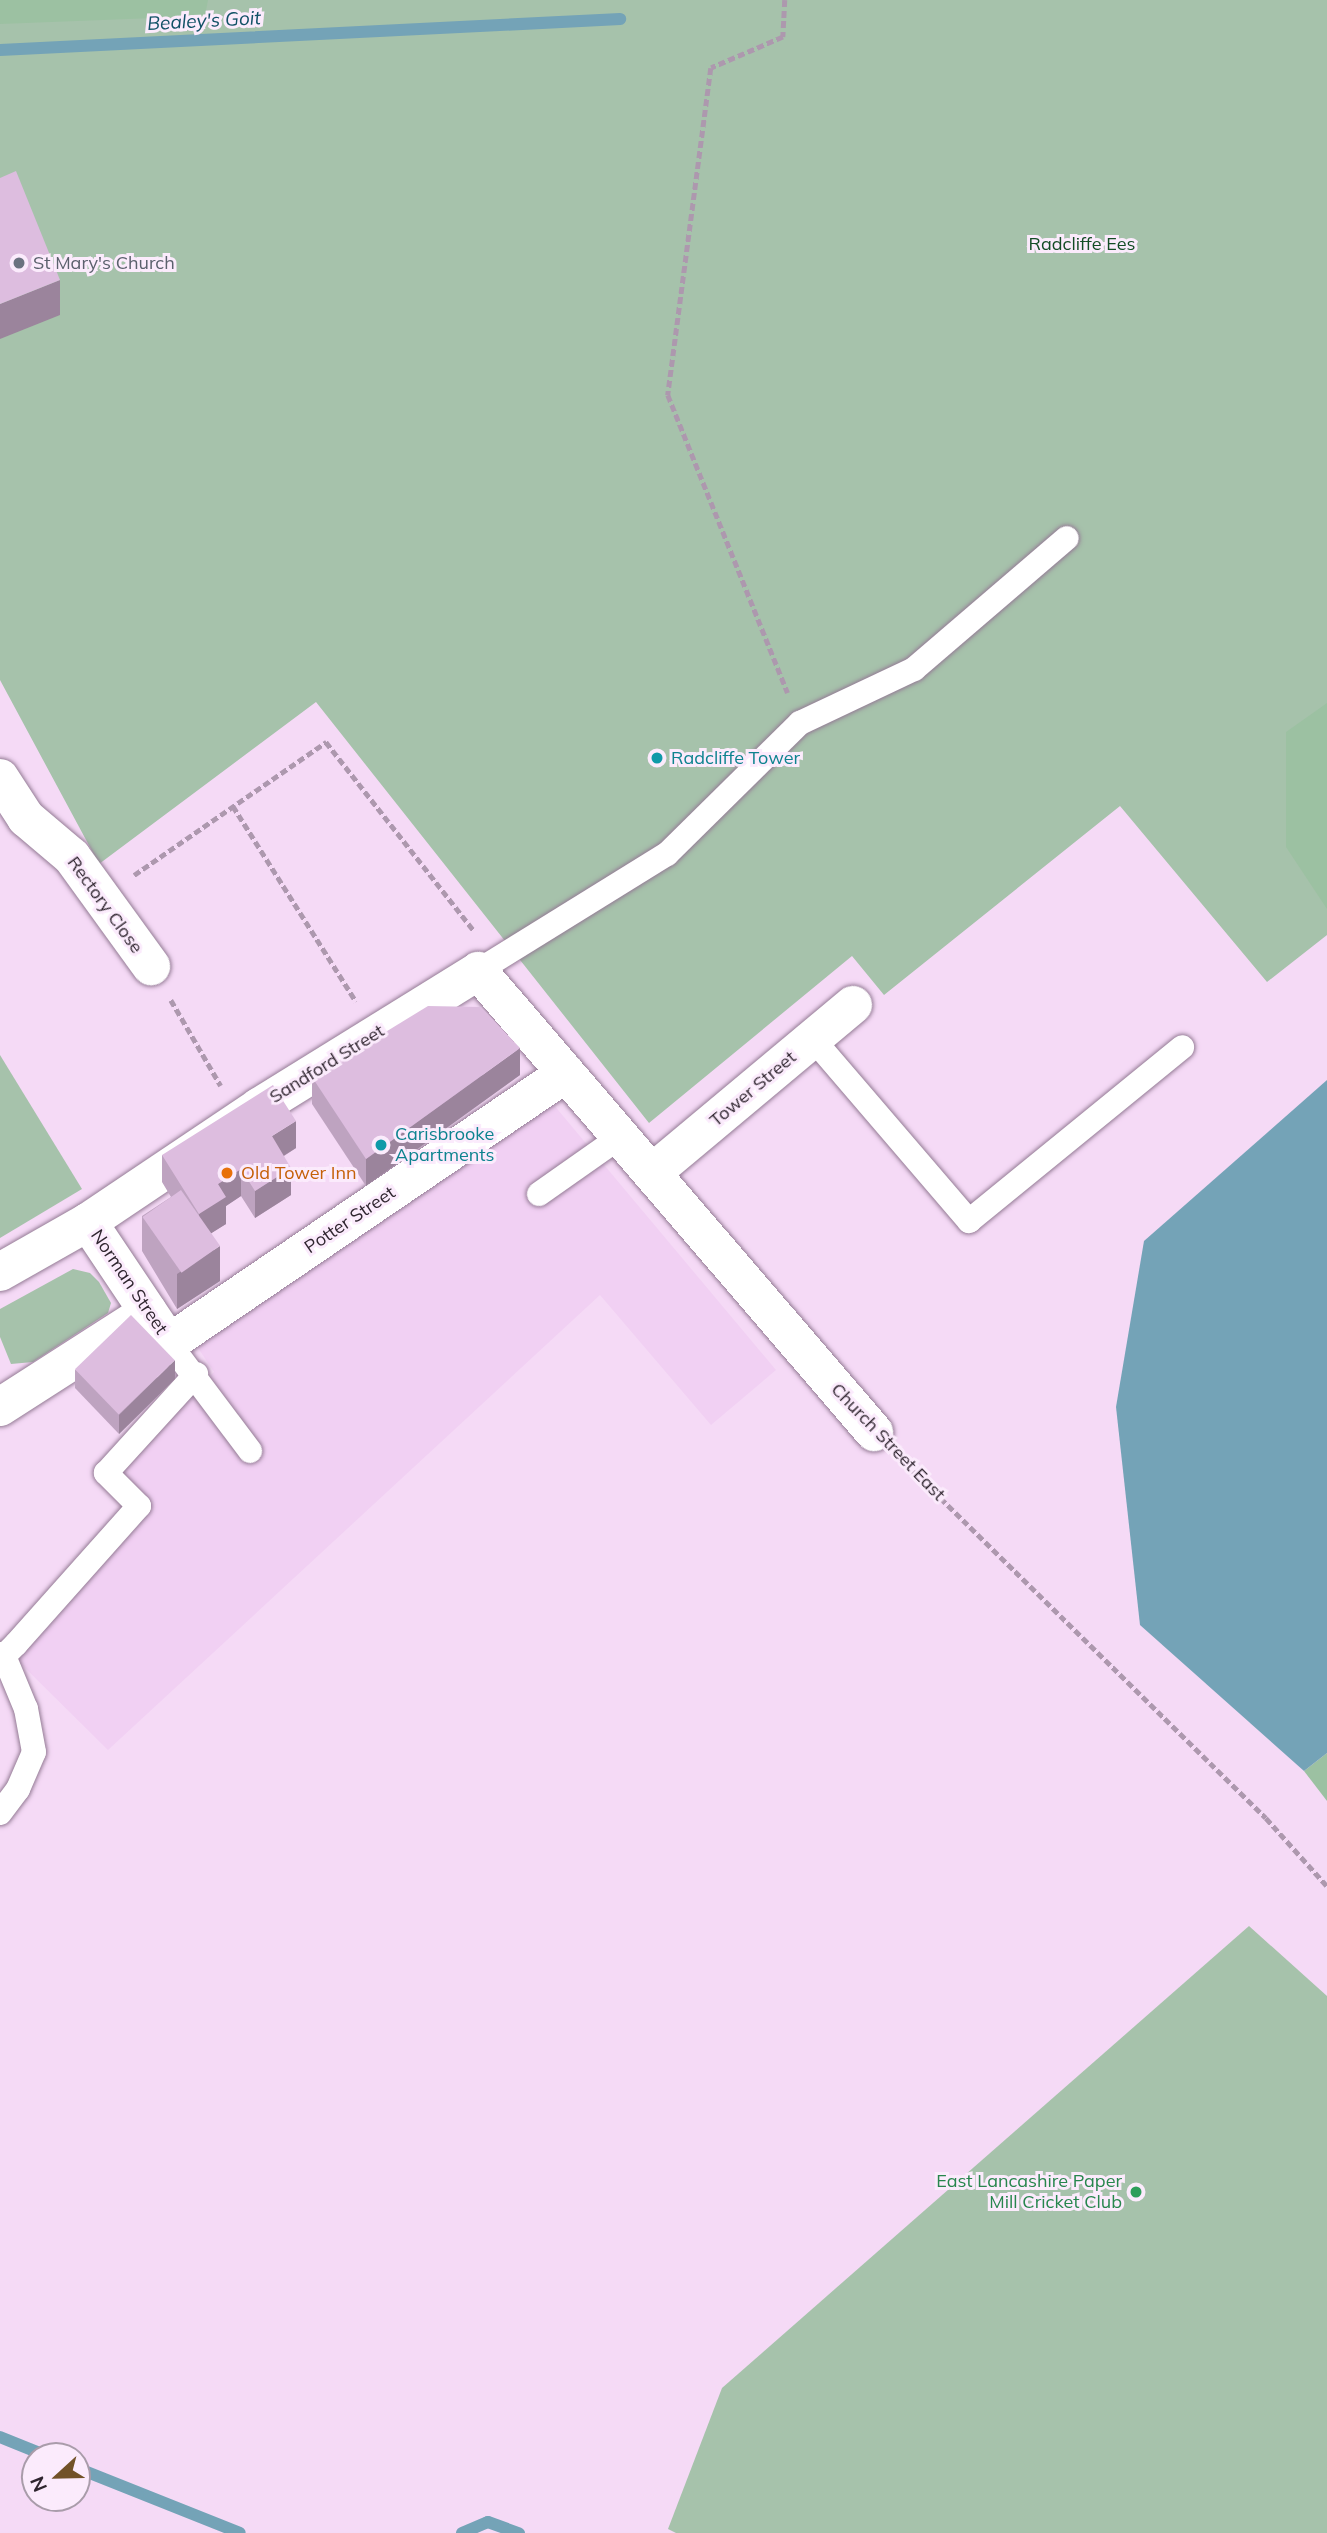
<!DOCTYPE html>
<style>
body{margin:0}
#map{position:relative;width:1327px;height:2533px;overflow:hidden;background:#f5daf6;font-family:Mulish,sans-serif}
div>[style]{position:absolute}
.built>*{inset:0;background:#f1d0f3}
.green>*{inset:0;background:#a6c2ab}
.forest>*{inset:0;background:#9cc1a2}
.water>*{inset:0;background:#74a3b7}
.stream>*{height:12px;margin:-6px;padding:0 6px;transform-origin:6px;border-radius:6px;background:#74a3b7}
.path>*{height:4.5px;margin-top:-2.25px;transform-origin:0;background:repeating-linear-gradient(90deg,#ad98ae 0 7px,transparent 0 10.5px)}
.roads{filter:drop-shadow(0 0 2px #947b95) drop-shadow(0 0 2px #947b95)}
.service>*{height:24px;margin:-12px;padding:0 12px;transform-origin:12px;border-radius:12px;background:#fff}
.minor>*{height:38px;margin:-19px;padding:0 19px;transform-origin:19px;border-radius:19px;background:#fff}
.wall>*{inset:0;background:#bea3c0}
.shaded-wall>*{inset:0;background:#9b849c}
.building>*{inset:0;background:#ddbddf;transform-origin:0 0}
.dots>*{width:19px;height:19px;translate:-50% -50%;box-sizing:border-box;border:4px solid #fbebfc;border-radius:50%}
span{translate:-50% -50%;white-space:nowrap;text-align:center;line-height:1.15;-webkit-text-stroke:6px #fbebfc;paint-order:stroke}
.park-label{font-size:18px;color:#134c25}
.worship-label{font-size:18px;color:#5b616d}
.left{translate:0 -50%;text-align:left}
.culture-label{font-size:18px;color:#0d838f}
.street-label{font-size:18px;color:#2f252f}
.food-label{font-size:18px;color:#c56008}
.leisure-label{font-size:18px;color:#27864d}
.right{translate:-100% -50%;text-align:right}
.water-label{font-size:19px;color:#115166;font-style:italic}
.north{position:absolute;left:21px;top:2442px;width:70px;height:70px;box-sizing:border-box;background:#fbebfc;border:2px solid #a99caa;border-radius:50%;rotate:248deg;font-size:19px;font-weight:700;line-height:28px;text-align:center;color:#2f252f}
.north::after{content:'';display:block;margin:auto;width:24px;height:32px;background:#725228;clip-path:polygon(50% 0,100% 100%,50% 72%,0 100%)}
</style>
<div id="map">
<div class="built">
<div style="clip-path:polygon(548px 1098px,776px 1370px,711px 1425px,600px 1295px,108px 1750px,14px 1657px,152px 1508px,117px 1470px,214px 1372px,188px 1333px)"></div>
</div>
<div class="green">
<div style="clip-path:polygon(0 0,1327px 0,1327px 935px,1267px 982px,1120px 806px,884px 995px,852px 956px,649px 1123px,316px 702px,99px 864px,0 680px)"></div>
<div style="clip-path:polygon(0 1055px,82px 1189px,0 1238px)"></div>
<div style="clip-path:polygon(73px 1269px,90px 1273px,99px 1282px,111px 1303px,108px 1313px,33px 1362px,11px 1364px,0 1337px,0 1309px)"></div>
<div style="clip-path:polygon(1249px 1926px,1327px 1996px,1327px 2533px,676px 2533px,668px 2529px,722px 2388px)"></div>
</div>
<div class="forest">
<div style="clip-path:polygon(0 0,208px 0,205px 16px,0 24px)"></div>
<div style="clip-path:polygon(1327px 703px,1327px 909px,1286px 847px,1286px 732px)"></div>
<div style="clip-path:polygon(1327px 1753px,1327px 1801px,1304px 1771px)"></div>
</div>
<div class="water">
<div style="clip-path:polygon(1327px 1080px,1327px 1753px,1304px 1771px,1140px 1625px,1116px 1407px,1144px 1241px)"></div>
</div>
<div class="stream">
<div style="left:0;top:50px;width:621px;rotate:-2.86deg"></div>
<div style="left:0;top:2437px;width:51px;rotate:22deg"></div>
<div style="left:77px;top:2468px;width:175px;rotate:21.7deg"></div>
<div style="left:462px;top:2533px;width:28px;rotate:-23deg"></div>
<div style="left:488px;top:2522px;width:33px;rotate:20deg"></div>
</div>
<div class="path">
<div style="left:785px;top:0;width:37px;rotate:93deg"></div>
<div style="left:783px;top:37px;width:78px;rotate:156.7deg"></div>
<div style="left:711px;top:68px;width:330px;rotate:97.5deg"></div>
<div style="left:668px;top:395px;width:321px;rotate:68.1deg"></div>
<div style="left:233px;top:806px;width:231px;rotate:57.8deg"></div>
<div style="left:134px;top:875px;width:234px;rotate:-34.7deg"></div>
<div style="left:326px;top:742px;width:240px;rotate:51.9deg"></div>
<div style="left:171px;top:1000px;width:99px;rotate:59.8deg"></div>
<div style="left:903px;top:1461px;width:509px;rotate:44.52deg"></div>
<div style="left:1266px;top:1818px;width:91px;rotate:48.1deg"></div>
</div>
<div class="roads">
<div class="service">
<div style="left:478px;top:971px;width:222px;rotate:-31.8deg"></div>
<div style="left:667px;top:854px;width:187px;rotate:-44.6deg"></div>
<div style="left:800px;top:723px;width:126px;rotate:-25.3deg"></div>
<div style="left:914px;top:669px;width:201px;rotate:-40.6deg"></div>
<div style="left:813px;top:1039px;width:240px;rotate:49.4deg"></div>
<div style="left:969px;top:1221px;width:275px;rotate:-39.2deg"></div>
<div style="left:539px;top:1194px;width:99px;rotate:-35.1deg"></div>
<div style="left:169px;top:1343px;width:135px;rotate:53.1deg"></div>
<div style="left:0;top:1654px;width:4px;rotate:27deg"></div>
<div style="left:4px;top:1656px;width:17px;rotate:-45deg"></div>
<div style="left:16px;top:1644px;width:185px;rotate:-48.3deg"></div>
<div style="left:139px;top:1506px;width:47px;rotate:-135deg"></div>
<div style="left:106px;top:1473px;width:134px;rotate:-47.7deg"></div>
<div style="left:0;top:1813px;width:30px;rotate:-53deg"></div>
<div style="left:18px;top:1789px;width:40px;rotate:-66.6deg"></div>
<div style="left:34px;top:1752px;width:44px;rotate:-100.5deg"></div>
<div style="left:26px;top:1709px;width:57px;rotate:-112.5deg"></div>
</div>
<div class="minor">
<div style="left:0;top:778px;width:48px;rotate:57deg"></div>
<div style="left:26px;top:818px;width:60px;rotate:40.3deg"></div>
<div style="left:72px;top:857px;width:135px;rotate:54.1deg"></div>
<div style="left:652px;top:1173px;width:262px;rotate:-39.9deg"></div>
<div style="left:88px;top:1222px;width:146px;rotate:56.2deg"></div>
<div style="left:169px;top:1343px;width:480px;rotate:-34.2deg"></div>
<div style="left:0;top:1272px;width:101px;rotate:-29.6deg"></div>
<div style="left:88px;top:1222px;width:206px;rotate:-33.9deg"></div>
<div style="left:259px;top:1107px;width:258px;rotate:-31.8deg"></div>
<div style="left:478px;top:971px;width:608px;rotate:49.34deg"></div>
<div style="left:0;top:1407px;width:176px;rotate:-32.7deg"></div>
</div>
</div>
<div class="wall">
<div style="clip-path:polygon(520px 1075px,366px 1186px,312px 1104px,312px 1077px)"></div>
<div style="clip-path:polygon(296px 1148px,284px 1156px,291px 1195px,255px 1218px,241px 1196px,226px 1206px,226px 1224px,211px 1233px,220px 1281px,177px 1309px,142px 1251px,142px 1216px,171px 1197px,162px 1182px,162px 1155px)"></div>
<div style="clip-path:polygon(75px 1370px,175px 1379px,119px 1434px,75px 1388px)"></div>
</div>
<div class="shaded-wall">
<div style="clip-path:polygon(60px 280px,60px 315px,0 339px,0 304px)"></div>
<div style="clip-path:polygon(520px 1048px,520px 1075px,366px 1186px,366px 1159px)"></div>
<div style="clip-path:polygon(296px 1121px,296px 1148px,272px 1163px,272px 1136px)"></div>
<div style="clip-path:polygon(291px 1168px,291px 1195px,255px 1218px,255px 1191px)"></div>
<div style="clip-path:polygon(241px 1169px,241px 1196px,226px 1206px,226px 1224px,199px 1241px,199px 1214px,218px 1184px)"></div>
<div style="clip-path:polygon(220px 1246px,220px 1281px,177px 1309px,177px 1274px)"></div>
<div style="clip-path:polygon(175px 1360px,175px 1379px,119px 1434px,119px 1415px)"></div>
</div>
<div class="building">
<div style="clip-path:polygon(16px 171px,60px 280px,0 304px,0 178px)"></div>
<div style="clip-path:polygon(428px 1006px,481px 1007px,520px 1048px,366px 1159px,312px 1077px)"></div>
<div style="clip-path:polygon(273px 1085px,296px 1121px,272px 1136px,291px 1168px,255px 1191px,241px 1169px,218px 1184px,226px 1197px,199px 1214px,162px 1155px)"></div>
<div style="left:181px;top:1190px;width:68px;height:47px;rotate:55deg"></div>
<div style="left:131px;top:1315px;width:63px;height:78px;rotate:46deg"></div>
</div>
<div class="dots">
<div style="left:19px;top:263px;background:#6b7280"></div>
<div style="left:657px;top:758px;background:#0f9aa8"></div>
<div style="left:381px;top:1145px;background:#0f9aa8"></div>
<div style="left:227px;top:1173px;background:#e8710a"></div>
<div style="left:1136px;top:2192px;background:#2e9e5b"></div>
</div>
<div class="park-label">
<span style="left:1082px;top:244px">Radcliffe Ees</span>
</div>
<div class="worship-label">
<span class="left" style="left:33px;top:263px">St Mary's Church</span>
</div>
<div class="culture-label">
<span class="left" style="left:671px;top:758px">Radcliffe Tower</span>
<span class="left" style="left:395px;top:1145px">Carisbrooke<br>Apartments</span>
</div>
<div class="street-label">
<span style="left:105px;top:905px;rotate:54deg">Rectory Close</span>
<span style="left:327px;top:1064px;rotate:-32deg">Sandford Street</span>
<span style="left:753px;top:1089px;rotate:-40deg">Tower Street</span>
<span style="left:350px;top:1220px;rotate:-34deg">Potter Street</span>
<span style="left:129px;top:1282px;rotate:56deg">Norman Street</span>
<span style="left:888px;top:1442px;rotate:46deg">Church Street East</span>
</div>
<div class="food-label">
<span class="left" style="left:241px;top:1173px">Old Tower Inn</span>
</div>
<div class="leisure-label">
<span class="right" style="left:1122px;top:2192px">East Lancashire Paper<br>Mill Cricket Club</span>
</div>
<div class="water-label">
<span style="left:204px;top:21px;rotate:-3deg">Bealey's Goit</span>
</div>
<div class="north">N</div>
</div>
